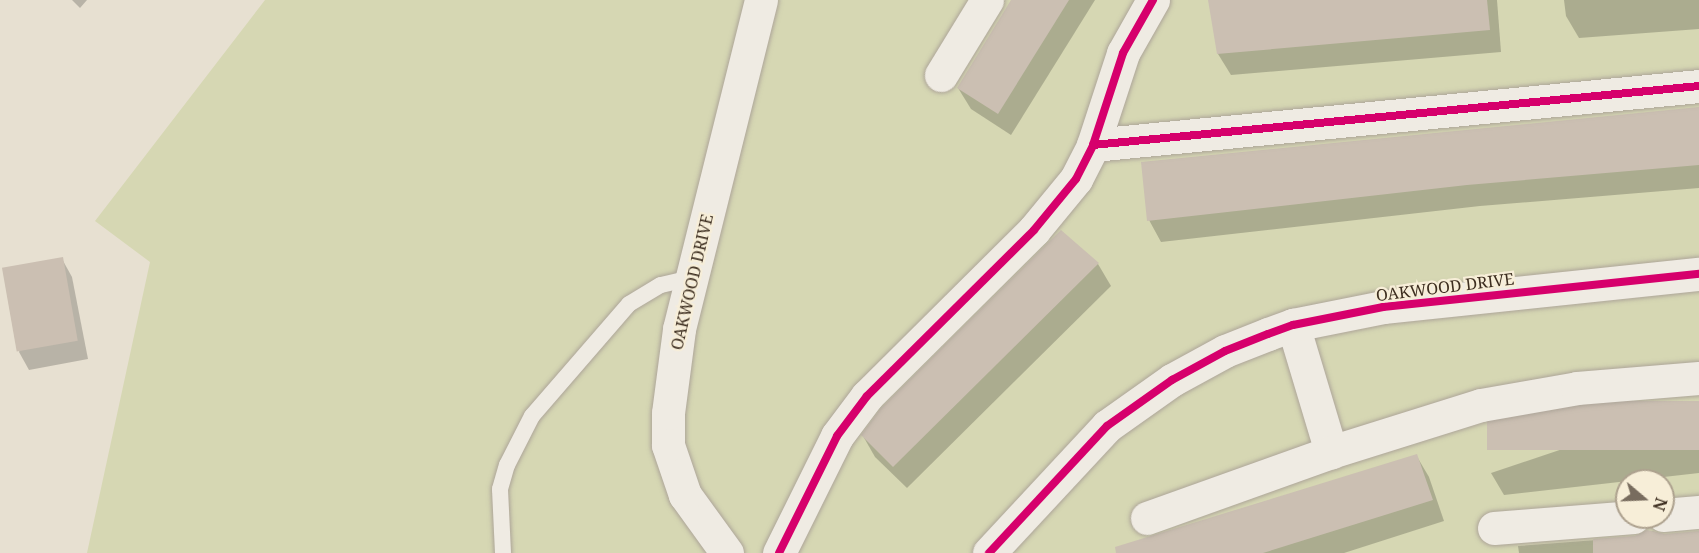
<!DOCTYPE html>
<style>
body{margin:0}
#map{position:relative;width:1699px;height:553px;overflow:hidden;background:#e7e0d1;font-family:"Noto Serif",serif}
div>[style]{position:absolute}
.green>*{inset:0;background:#d6d7b3}
.shadow>*{inset:0;background:#0003}
.building>*{inset:0;background:#cbbfb2;transform-origin:0 0}
.roads{filter:drop-shadow(0 0 2px #ada599) drop-shadow(0 0 2px #ada599)}
.lane>*{height:16px;margin:-8px;padding:0 8px;transform-origin:8px;border-radius:8px;background:#efebe3}
.street>*{height:33px;margin:-16.5px;padding:0 16.5px;transform-origin:16.5px;border-radius:16.5px;background:#efebe3}
.cycleway>*{height:8px;margin:-4px;padding:0 4px;transform-origin:4px;border-radius:4px;background:#d6006c}
span{translate:-50% -50%;white-space:nowrap;text-align:center;line-height:1.15;-webkit-text-stroke:4.5px #f7eed8;paint-order:stroke}
.street-label{font-size:16px;color:#3d2e20}
.north{position:absolute;left:1615px;top:469px;width:60px;height:60px;box-sizing:border-box;background:#f7eed8;border:2px solid #ada18e;border-radius:50%;rotate:109deg;font-size:16px;font-weight:700;line-height:24px;text-align:center;color:#3d2e20}
.north::after{content:'';display:block;margin:auto;width:21px;height:27px;background:#786c5e;clip-path:polygon(50% 0,100% 100%,50% 72%,0 100%)}
</style>
<div id="map">
<div class="green">
<div style="clip-path:polygon(evenodd,265px 0,1699px 0,1699px 553px,87px 553px,150px 262px,95px 221px,265px 0,1627px 481px,1663px 481px,1663px 517px,1627px 517px,1627px 481px)"></div>
</div>
<div class="shadow">
<div style="clip-path:polygon(72px 0,87px 0,80px 8px)"></div>
<div style="clip-path:polygon(1013px 0,1095px 0,1011px 135px,971px 109px,958px 88px)"></div>
<div style="clip-path:polygon(1209px 0,1497px 0,1501px 52px,1231px 75px,1218px 54px)"></div>
<div style="clip-path:polygon(1564px 0,1699px 0,1699px 29px,1579px 38px,1566px 16px)"></div>
<div style="clip-path:polygon(1699px 108px,1699px 188px,1480px 206px,1161px 242px,1149px 220px)"></div>
<div style="clip-path:polygon(1061px 232px,1098px 264px,1111px 286px,907px 488px,875px 457px,863px 436px)"></div>
<div style="clip-path:polygon(62px 259px,72px 277px,88px 359px,29px 370px,19px 352px)"></div>
<div style="clip-path:polygon(1699px 403px,1699px 473px,1504px 495px,1491px 473px)"></div>
<div style="clip-path:polygon(1416px 455px,1429px 477px,1444px 521px,1344px 553px,1158px 553px)"></div>
<div style="clip-path:polygon(1652px 531px,1664px 535px,1699px 532px,1699px 553px,1519px 553px,1518px 546px,1636px 537px)"></div>
</div>
<div class="building">
<div style="clip-path:polygon(1011px 0,1069px 0,998px 114px,957px 88px)"></div>
<div style="clip-path:polygon(1208px 0,1487px 0,1490px 30px,1217px 54px)"></div>
<div style="clip-path:polygon(1699px 107px,1699px 165px,1467px 185px,1147px 221px,1141px 162px)"></div>
<div style="clip-path:polygon(1061px 230px,1099px 263px,893px 467px,861px 435px,881px 408px)"></div>
<div style="left:63px;top:257px;width:85px;height:62px;rotate:80deg"></div>
<div style="left:1699px;top:401px;width:49px;height:212px;rotate:90deg"></div>
<div style="clip-path:polygon(1417px 454px,1433px 500px,1263px 553px,1116px 553px,1115px 547px)"></div>
<div style="clip-path:polygon(1647px 530px,1665px 534px,1699px 531px,1699px 553px,1593px 553px,1593px 539px,1635px 536px)"></div>
</div>
<div class="roads">
<div class="lane">
<div style="left:503px;top:553px;width:64px;rotate:-92.7deg"></div>
<div style="left:500px;top:489px;width:25px;rotate:-74deg"></div>
<div style="left:507px;top:465px;width:55px;rotate:-63deg"></div>
<div style="left:532px;top:416px;width:148px;rotate:-49.1deg"></div>
<div style="left:629px;top:304px;width:37px;rotate:-31deg"></div>
<div style="left:661px;top:285px;width:32px;rotate:-13deg"></div>
</div>
<div class="street">
<div style="left:941px;top:75px;width:88px;rotate:-58.5deg"></div>
<div style="left:1093px;top:145px;width:609px;rotate:-5.56deg"></div>
<div style="left:1293px;top:325px;width:133px;rotate:73.3deg"></div>
<div style="left:1663px;top:515px;width:36px;rotate:-5deg"></div>
<div style="left:1147px;top:518px;width:195px;rotate:-19.7deg"></div>
<div style="left:1331px;top:452px;width:157px;rotate:-17.4deg"></div>
<div style="left:1481px;top:405px;width:97px;rotate:-10deg"></div>
<div style="left:1577px;top:388px;width:122px;rotate:-4.7deg"></div>
<div style="left:1494px;top:528px;width:140px;rotate:-4.5deg"></div>
<div style="left:727px;top:553px;width:72px;rotate:-125.9deg"></div>
<div style="left:685px;top:495px;width:53px;rotate:-108.8deg"></div>
<div style="left:668px;top:445px;width:32px;rotate:-90deg"></div>
<div style="left:668px;top:413px;width:85px;rotate:-82.5deg"></div>
<div style="left:679px;top:329px;width:339px;rotate:-76deg"></div>
<div style="left:779px;top:553px;width:131px;rotate:-63.6deg"></div>
<div style="left:837px;top:436px;width:50px;rotate:-53.1deg"></div>
<div style="left:867px;top:396px;width:235px;rotate:-44.8deg"></div>
<div style="left:1034px;top:230px;width:66px;rotate:-50.5deg"></div>
<div style="left:1076px;top:179px;width:38px;rotate:-63deg"></div>
<div style="left:1093px;top:145px;width:97px;rotate:-71.9deg"></div>
<div style="left:1123px;top:53px;width:61px;rotate:-60.5deg"></div>
<div style="left:989px;top:553px;width:173px;rotate:-47.1deg"></div>
<div style="left:1107px;top:426px;width:80px;rotate:-35.3deg"></div>
<div style="left:1172px;top:380px;width:60px;rotate:-28.7deg"></div>
<div style="left:1225px;top:351px;width:46px;rotate:-21.6deg"></div>
<div style="left:1268px;top:334px;width:27px;rotate:-20deg"></div>
<div style="left:1293px;top:325px;width:92px;rotate:-11.3deg"></div>
<div style="left:1383px;top:307px;width:318px;rotate:-6deg"></div>
</div>
</div>
<div class="cycleway">
<div style="left:1093px;top:145px;width:609px;rotate:-5.56deg"></div>
<div style="left:779px;top:553px;width:131px;rotate:-63.6deg"></div>
<div style="left:837px;top:436px;width:50px;rotate:-53.1deg"></div>
<div style="left:867px;top:396px;width:235px;rotate:-44.8deg"></div>
<div style="left:1034px;top:230px;width:66px;rotate:-50.5deg"></div>
<div style="left:1076px;top:179px;width:38px;rotate:-63deg"></div>
<div style="left:1093px;top:145px;width:97px;rotate:-71.9deg"></div>
<div style="left:1123px;top:53px;width:61px;rotate:-60.5deg"></div>
<div style="left:989px;top:553px;width:173px;rotate:-47.1deg"></div>
<div style="left:1107px;top:426px;width:80px;rotate:-35.3deg"></div>
<div style="left:1172px;top:380px;width:60px;rotate:-28.7deg"></div>
<div style="left:1225px;top:351px;width:46px;rotate:-21.6deg"></div>
<div style="left:1268px;top:334px;width:27px;rotate:-20deg"></div>
<div style="left:1293px;top:325px;width:92px;rotate:-11.3deg"></div>
<div style="left:1383px;top:307px;width:318px;rotate:-6deg"></div>
</div>
<div class="street-label">
<span style="left:692px;top:282px;rotate:-77deg">OAKWOOD DRIVE</span>
<span style="left:1445px;top:287px;rotate:-7deg">OAKWOOD DRIVE</span>
</div>
<div class="north">N</div>
</div>
